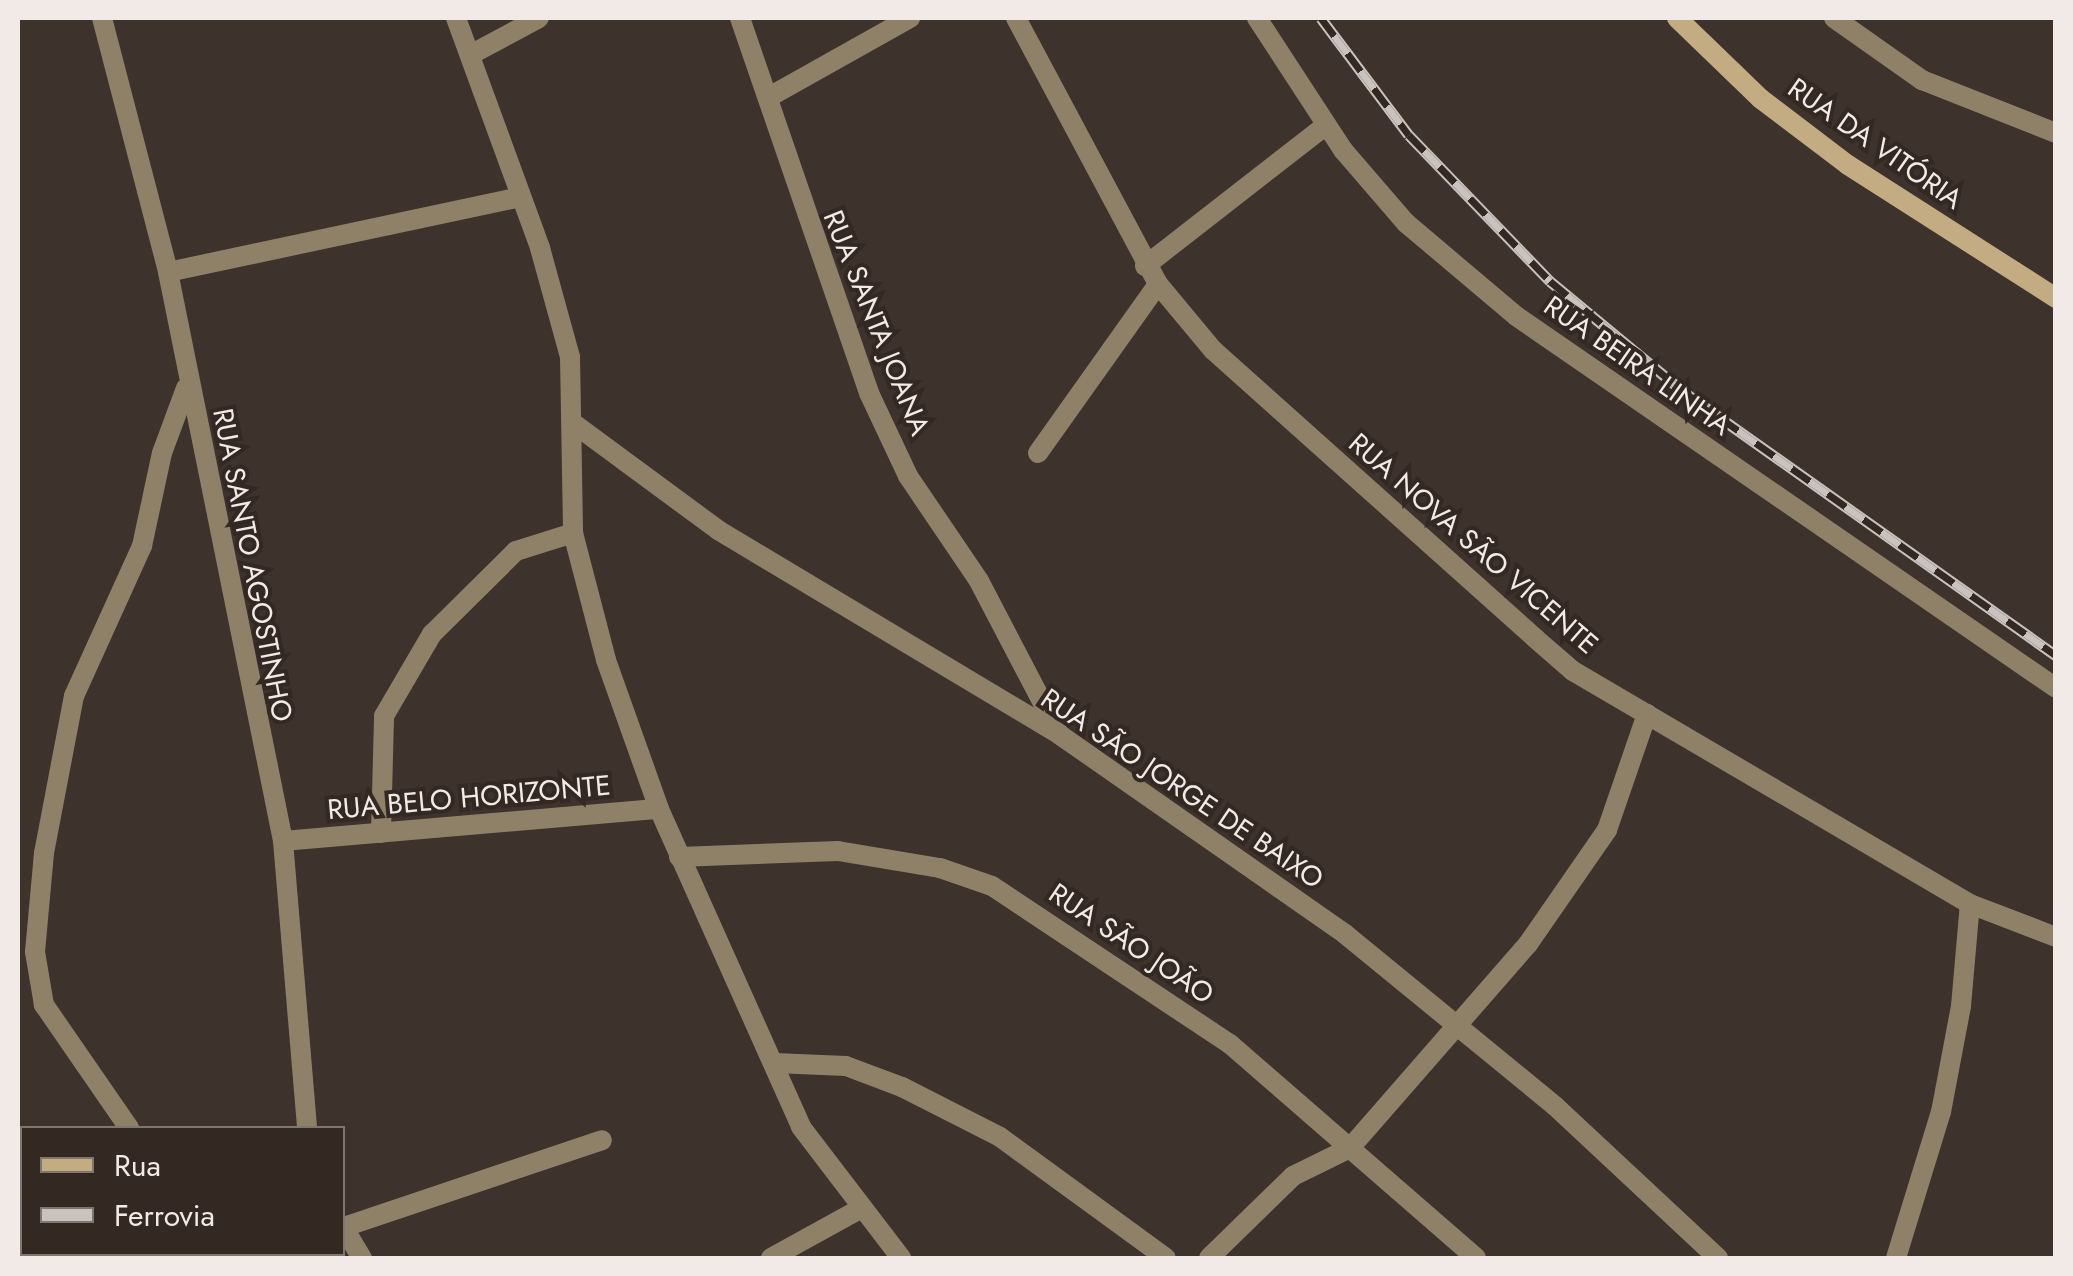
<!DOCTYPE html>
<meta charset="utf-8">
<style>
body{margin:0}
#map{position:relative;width:2073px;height:1276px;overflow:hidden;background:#3d322c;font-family:Jost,sans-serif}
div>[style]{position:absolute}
.lane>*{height:20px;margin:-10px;padding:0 10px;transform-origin:10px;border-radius:10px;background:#8f8167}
.street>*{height:20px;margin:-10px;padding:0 10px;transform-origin:10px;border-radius:10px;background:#8f8167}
.secondary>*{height:20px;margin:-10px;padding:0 10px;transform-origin:10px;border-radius:10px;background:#c3ac82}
.rail>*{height:11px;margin-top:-5.5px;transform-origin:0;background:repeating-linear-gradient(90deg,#332822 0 22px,#cac2be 0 44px);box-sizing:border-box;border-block:2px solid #cac2be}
span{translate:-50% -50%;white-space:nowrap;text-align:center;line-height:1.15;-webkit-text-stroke:8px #332822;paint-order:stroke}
.street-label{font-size:28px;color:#f1eae6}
.frame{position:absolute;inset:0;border:20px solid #f1eae6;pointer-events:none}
.legend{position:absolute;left:20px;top:1126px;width:325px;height:130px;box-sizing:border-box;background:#332822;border:2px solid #7f7670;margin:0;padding:12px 18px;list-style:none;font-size:30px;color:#f1eae6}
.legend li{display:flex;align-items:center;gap:20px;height:50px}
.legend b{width:50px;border:2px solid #7f7670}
</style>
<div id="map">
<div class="lane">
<div style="left:1834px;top:18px;width:108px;rotate:35.2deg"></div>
<div style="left:1922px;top:80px;width:144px;rotate:21.6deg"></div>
<div style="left:1209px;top:1258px;width:117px;rotate:-44.3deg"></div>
<div style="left:1293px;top:1176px;width:64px;rotate:-26.2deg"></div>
<div style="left:1350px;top:1148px;width:271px;rotate:-48.9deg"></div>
<div style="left:1528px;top:944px;width:139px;rotate:-55.3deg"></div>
<div style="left:1607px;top:830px;width:123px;rotate:-71deg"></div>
</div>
<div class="street">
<div style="left:102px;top:18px;width:262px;rotate:75.4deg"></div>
<div style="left:168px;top:272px;width:581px;rotate:78.57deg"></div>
<div style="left:283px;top:841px;width:288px;rotate:85.2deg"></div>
<div style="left:456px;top:18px;width:245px;rotate:69.9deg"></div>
<div style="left:540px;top:248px;width:113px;rotate:74.6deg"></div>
<div style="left:570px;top:357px;width:176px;rotate:89deg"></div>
<div style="left:573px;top:533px;width:131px;rotate:75.4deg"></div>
<div style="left:606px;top:660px;width:158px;rotate:70.4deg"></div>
<div style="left:659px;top:809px;width:348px;rotate:65.9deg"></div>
<div style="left:801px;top:1127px;width:165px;rotate:52.6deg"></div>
<div style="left:740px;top:18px;width:397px;rotate:71deg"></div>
<div style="left:869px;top:393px;width:92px;rotate:64.8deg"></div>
<div style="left:908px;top:476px;width:127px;rotate:55.9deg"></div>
<div style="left:979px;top:581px;width:173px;rotate:62.4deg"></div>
<div style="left:1016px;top:18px;width:302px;rotate:61.9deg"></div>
<div style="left:1158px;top:284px;width:86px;rotate:50.2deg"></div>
<div style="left:1213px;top:350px;width:433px;rotate:41.8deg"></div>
<div style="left:1536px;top:639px;width:49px;rotate:40.9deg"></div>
<div style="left:1573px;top:671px;width:460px;rotate:30.4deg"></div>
<div style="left:1970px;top:904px;width:92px;rotate:21deg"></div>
<div style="left:1257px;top:18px;width:158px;rotate:56.9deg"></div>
<div style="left:1343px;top:150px;width:96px;rotate:49.2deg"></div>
<div style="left:1406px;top:223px;width:144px;rotate:40.2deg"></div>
<div style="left:1516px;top:316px;width:656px;rotate:34.56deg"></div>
<div style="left:470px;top:55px;width:78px;rotate:-28.2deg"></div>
<div style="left:769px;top:97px;width:162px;rotate:-29.3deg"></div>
<div style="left:1145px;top:266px;width:229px;rotate:-37.9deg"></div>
<div style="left:168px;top:272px;width:361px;rotate:-12deg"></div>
<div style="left:573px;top:423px;width:180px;rotate:36.4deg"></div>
<div style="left:718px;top:530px;width:399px;rotate:30.9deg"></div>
<div style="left:1060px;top:735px;width:348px;rotate:34.9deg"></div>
<div style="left:1345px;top:934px;width:271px;rotate:39.3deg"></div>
<div style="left:1555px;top:1106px;width:223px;rotate:43deg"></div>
<div style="left:1038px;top:453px;width:207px;rotate:-54.6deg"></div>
<div style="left:381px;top:833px;width:117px;rotate:-88.5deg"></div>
<div style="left:384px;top:716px;width:95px;rotate:-59.7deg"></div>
<div style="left:432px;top:634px;width:118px;rotate:-44.7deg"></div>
<div style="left:516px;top:551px;width:60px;rotate:-17.5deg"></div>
<div style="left:283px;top:841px;width:377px;rotate:-4.9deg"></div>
<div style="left:679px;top:857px;width:159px;rotate:-2.2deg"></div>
<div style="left:838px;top:851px;width:103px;rotate:9.5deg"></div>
<div style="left:940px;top:868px;width:55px;rotate:19.1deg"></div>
<div style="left:992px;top:886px;width:286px;rotate:33.6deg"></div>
<div style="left:1230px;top:1044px;width:326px;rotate:41deg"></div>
<div style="left:774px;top:1063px;width:72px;rotate:2.4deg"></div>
<div style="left:846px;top:1066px;width:60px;rotate:20.6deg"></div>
<div style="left:902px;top:1087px;width:110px;rotate:27deg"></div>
<div style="left:1000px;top:1137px;width:205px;rotate:36.1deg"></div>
<div style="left:129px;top:1128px;width:150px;rotate:-124.6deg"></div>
<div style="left:44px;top:1005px;width:54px;rotate:-99.6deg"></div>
<div style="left:35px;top:952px;width:99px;rotate:-84.8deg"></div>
<div style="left:44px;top:853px;width:160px;rotate:-79.2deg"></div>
<div style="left:74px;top:696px;width:165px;rotate:-65.6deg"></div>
<div style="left:142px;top:546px;width:95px;rotate:-77.9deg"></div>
<div style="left:162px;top:453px;width:69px;rotate:-69.7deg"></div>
<div style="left:18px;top:1195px;width:6px;rotate:45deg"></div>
<div style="left:342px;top:1225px;width:39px;rotate:59deg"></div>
<div style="left:344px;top:1227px;width:272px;rotate:-18.6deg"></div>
<div style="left:89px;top:1254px;width:8px;rotate:30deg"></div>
<div style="left:214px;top:1254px;width:5px;rotate:53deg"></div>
<div style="left:771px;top:1258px;width:102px;rotate:-28.8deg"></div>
<div style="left:1896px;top:1258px;width:153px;rotate:-72.9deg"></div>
<div style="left:1941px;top:1112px;width:108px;rotate:-79.3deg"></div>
<div style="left:1961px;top:1006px;width:102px;rotate:-85deg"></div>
</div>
<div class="secondary">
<div style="left:1677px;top:18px;width:117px;rotate:44deg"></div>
<div style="left:1761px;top:99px;width:109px;rotate:37.2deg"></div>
<div style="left:1848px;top:165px;width:247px;rotate:32.6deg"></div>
</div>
<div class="rail">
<div style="left:1321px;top:18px;width:146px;rotate:53.1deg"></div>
<div style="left:1409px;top:135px;width:203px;rotate:46deg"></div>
<div style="left:1550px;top:281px;width:174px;rotate:39.6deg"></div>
<div style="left:1684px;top:392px;width:456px;rotate:35.3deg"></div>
</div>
<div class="street-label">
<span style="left:1875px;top:144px;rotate:35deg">RUA DA VITÓRIA</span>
<span style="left:876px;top:323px;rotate:68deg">RUA SANTA JOANA</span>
<span style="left:1637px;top:366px;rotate:35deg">RUA BEIRA LINHA</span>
<span style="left:1473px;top:544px;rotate:41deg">RUA NOVA SÃO VICENTE</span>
<span style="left:252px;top:565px;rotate:79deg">RUA SANTO AGOSTINHO</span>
<span style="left:1182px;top:789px;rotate:34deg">RUA SÃO JORGE DE BAIXO</span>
<span style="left:469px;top:798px;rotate:-5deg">RUA BELO HORIZONTE</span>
<span style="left:1131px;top:944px;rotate:34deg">RUA SÃO JOÃO</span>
</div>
<div class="frame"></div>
<ul class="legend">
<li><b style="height:12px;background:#c3ac82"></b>Rua</li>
<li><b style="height:12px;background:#cac2be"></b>Ferrovia</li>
</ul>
</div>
